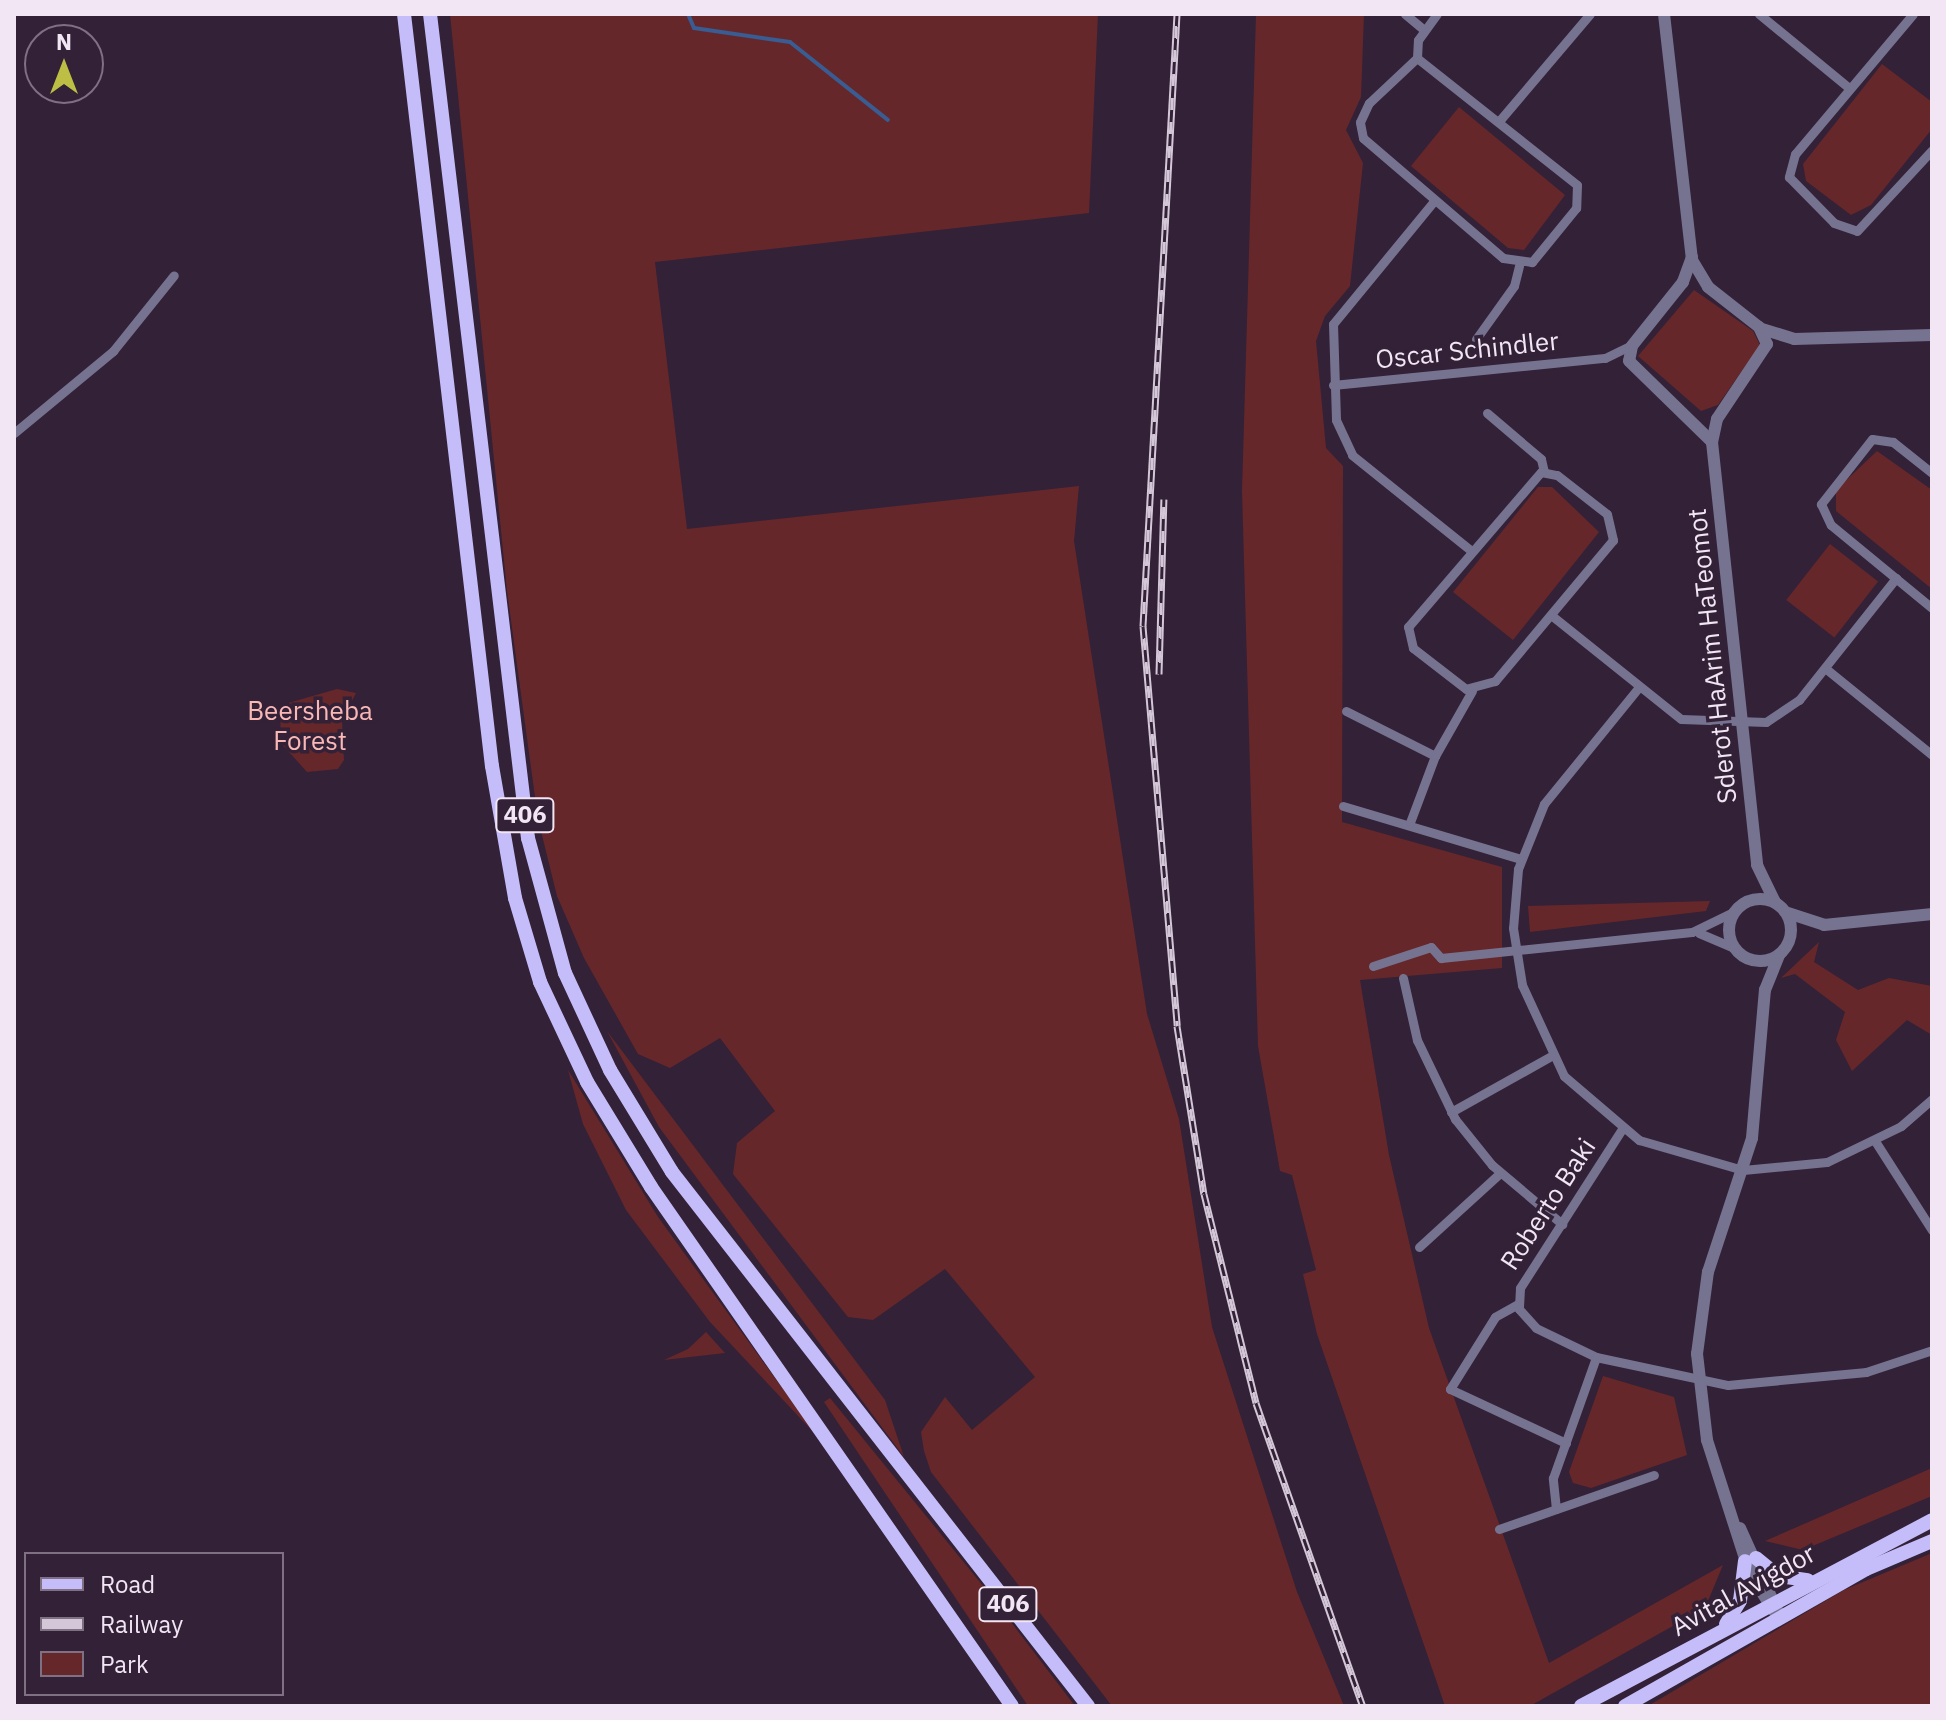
<!DOCTYPE html>
<style>
body{margin:0}
#map{position:relative;width:1946px;height:1720px;overflow:hidden;background:#332137;font-family:"IBM Plex Sans",sans-serif}
div>[style]{position:absolute}
.green>*{inset:0;background:#66272a;transform-origin:0 0}
.stream>*{height:4px;margin:-2px;padding:0 2px;transform-origin:2px;border-radius:2px;background:#395c92}
.minor>*{height:9px;margin:-4.5px;padding:0 4.5px;transform-origin:4.5px;border-radius:4.5px;background:#767390}
.tertiary>*{height:12px;margin:-6px;padding:0 6px;transform-origin:6px;border-radius:6px;background:#767390}
.tertiary>.ring{margin:-6px;padding:0;box-sizing:content-box;background:none;border:12px solid #767390;border-radius:50%}
.primary>*{height:14px;margin:-7px;padding:0 7px;transform-origin:7px;border-radius:7px;background:#c4bdf9}
.rail>*{height:7px;margin-top:-3.5px;transform-origin:0;background:repeating-linear-gradient(90deg,#332137 0 12px,#d4c7d8 0 24px);box-sizing:border-box;border-block:2px solid #d4c7d8}
span{translate:-50% -50%;white-space:nowrap;text-align:center;line-height:1.15;-webkit-text-stroke:7px #332137;paint-order:stroke}
.shield-label span{padding:2px 6px;background:#332137;border:2px solid;border-radius:6px;-webkit-text-stroke-width:0}
.shield-label{font-size:24px;color:#f2e6f5;font-weight:700}
.street-label{font-size:26px;color:#f2e6f5}
.park-label{font-size:26px;color:#f9b8b6}
.frame{position:absolute;inset:0;border:16px solid #f2e6f5;pointer-events:none}
.legend{position:absolute;left:24px;top:1552px;width:260px;height:144px;box-sizing:border-box;background:#332137;border:2px solid #7f7083;margin:0;padding:10px 14px;list-style:none;font-size:24px;color:#f2e6f5}
.legend li{display:flex;align-items:center;gap:16px;height:40px}
.legend b{width:40px;border:2px solid #7f7083}
.north{position:absolute;left:24px;top:24px;width:80px;height:80px;box-sizing:border-box;background:#332137;border:2px solid #7f7083;border-radius:50%;rotate:0deg;font-size:22px;font-weight:700;line-height:32px;text-align:center;color:#f2e6f5}
.north::after{content:'';display:block;margin:auto;width:28px;height:36px;background:#bcbf44;clip-path:polygon(50% 0,100% 100%,50% 72%,0 100%)}
</style>
<div id="map">
<div class="green">
<div style="clip-path:polygon(450px 14px,1098px 14px,1089px 213px,655px 262px,687px 529px,1079px 486px,1074px 541px,1147px 1014px,1179px 1119px,1212px 1327px,1297px 1592px,1344px 1706px,1112px 1706px,931px 1472px,924px 1451px,921px 1432px,945px 1397px,972px 1430px,1035px 1377px,945px 1269px,873px 1320px,848px 1317px,733px 1174px,737px 1143px,775px 1111px,720px 1038px,670px 1068px,638px 1054px,584px 958px,557px 896px,538px 819px,507px 591px)"></div>
<div style="clip-path:polygon(1256px 14px,1364px 14px,1361px 97px,1346px 130px,1363px 163px,1350px 286px,1325px 316px,1316px 341px,1326px 448px,1343px 466px,1342px 822px,1502px 867px,1502px 968px,1360px 980px,1389px 1155px,1429px 1328px,1549px 1663px,1723px 1565px,1705px 1608px,1530px 1706px,1445px 1706px,1317px 1334px,1303px 1274px,1316px 1270px,1292px 1175px,1280px 1171px,1258px 1046px,1242px 491px)"></div>
<div style="clip-path:polygon(1882px 64px,1932px 102px,1932px 129px,1871px 205px,1851px 215px,1806px 181px,1803px 164px)"></div>
<div style="clip-path:polygon(1459px 107px,1565px 195px,1524px 250px,1508px 248px,1411px 166px)"></div>
<div style="clip-path:polygon(1694px 290px,1753px 331px,1760px 345px,1718px 405px,1701px 411px,1638px 356px)"></div>
<div style="clip-path:polygon(1877px 451px,1932px 490px,1932px 589px,1836px 511px,1836px 490px)"></div>
<div style="clip-path:polygon(1538px 487px,1552px 487px,1599px 532px,1513px 640px,1453px 592px)"></div>
<div style="left:1830px;top:544px;width:61px;height:71px;rotate:38deg"></div>
<div style="clip-path:polygon(337px 689px,356px 693px,342px 720px,344px 760px,338px 769px,307px 772px,280px 742px,281px 705px)"></div>
<div style="clip-path:polygon(1710px 901px,1706px 911px,1530px 932px,1528px 906px)"></div>
<div style="clip-path:polygon(1819px 942px,1814px 962px,1858px 990px,1889px 978px,1932px 986px,1932px 1035px,1907px 1020px,1852px 1071px,1836px 1040px,1845px 1012px,1795px 974px,1781px 978px)"></div>
<div style="clip-path:polygon(607px 1031px,885px 1400px,904px 1457px,659px 1127px)"></div>
<div style="clip-path:polygon(568px 1070px,658px 1217px,817px 1436px,710px 1322px,626px 1210px,583px 1124px)"></div>
<div style="clip-path:polygon(706px 1332px,725px 1353px,664px 1360px,688px 1349px)"></div>
<div style="clip-path:polygon(1603px 1376px,1674px 1397px,1687px 1455px,1591px 1488px,1573px 1483px,1569px 1472px)"></div>
<div style="clip-path:polygon(830px 1398px,988px 1592px,1075px 1706px,1028px 1706px,824px 1402px)"></div>
<div style="clip-path:polygon(1932px 1468px,1932px 1496px,1803px 1550px,1765px 1541px)"></div>
<div style="clip-path:polygon(1932px 1553px,1932px 1706px,1648px 1706px,1844px 1590px)"></div>
</div>
<div class="stream">
<div style="left:688px;top:14px;width:15px;rotate:67deg"></div>
<div style="left:694px;top:28px;width:97px;rotate:8.3deg"></div>
<div style="left:790px;top:42px;width:125px;rotate:38.5deg"></div>
</div>
<div class="minor">
<div style="left:1405px;top:14px;width:25px;rotate:40deg"></div>
<div style="left:1759px;top:14px;width:117px;rotate:39.4deg"></div>
<div style="left:1913px;top:14px;width:183px;rotate:130.1deg"></div>
<div style="left:1795px;top:154px;width:24px;rotate:105deg"></div>
<div style="left:1789px;top:177px;width:64px;rotate:45.6deg"></div>
<div style="left:1834px;top:223px;width:24px;rotate:19deg"></div>
<div style="left:1857px;top:231px;width:110px;rotate:-47.2deg"></div>
<div style="left:1417px;top:58px;width:204px;rotate:38.4deg"></div>
<div style="left:1577px;top:185px;width:23px;rotate:92deg"></div>
<div style="left:1576px;top:208px;width:70px;rotate:129.2deg"></div>
<div style="left:1532px;top:262px;width:29px;rotate:-172deg"></div>
<div style="left:1503px;top:258px;width:184px;rotate:-139.4deg"></div>
<div style="left:1363px;top:138px;width:16px;rotate:-101deg"></div>
<div style="left:1360px;top:122px;width:21px;rotate:-65deg"></div>
<div style="left:1369px;top:103px;width:66px;rotate:-43.2deg"></div>
<div style="left:1417px;top:58px;width:18px;rotate:-87deg"></div>
<div style="left:1418px;top:40px;width:32px;rotate:-54deg"></div>
<div style="left:1500px;top:120px;width:139px;rotate:-49.7deg"></div>
<div style="left:1434px;top:201px;width:159px;rotate:129.4deg"></div>
<div style="left:1333px;top:324px;width:96px;rotate:88.2deg"></div>
<div style="left:1336px;top:420px;width:38px;rotate:65deg"></div>
<div style="left:1352px;top:455px;width:151px;rotate:38.8deg"></div>
<div style="left:1476px;top:339px;width:65px;rotate:-54.4deg"></div>
<div style="left:1514px;top:286px;width:21px;rotate:-76deg"></div>
<div style="left:1333px;top:385px;width:273px;rotate:-5.7deg"></div>
<div style="left:1605px;top:358px;width:32px;rotate:-26deg"></div>
<div style="left:1487px;top:413px;width:71px;rotate:40.4deg"></div>
<div style="left:1541px;top:459px;width:13px;rotate:77deg"></div>
<div style="left:14px;top:433px;width:129px;rotate:-39.6deg"></div>
<div style="left:113px;top:351px;width:97px;rotate:-51.2deg"></div>
<div style="left:1541px;top:472px;width:16px;rotate:11deg"></div>
<div style="left:1557px;top:475px;width:63px;rotate:38deg"></div>
<div style="left:1607px;top:514px;width:27px;rotate:77deg"></div>
<div style="left:1613px;top:540px;width:184px;rotate:129.9deg"></div>
<div style="left:1495px;top:681px;width:30px;rotate:165deg"></div>
<div style="left:1466px;top:689px;width:67px;rotate:-142.3deg"></div>
<div style="left:1413px;top:648px;width:22px;rotate:-103deg"></div>
<div style="left:1408px;top:627px;width:204px;rotate:-49.4deg"></div>
<div style="left:1932px;top:473px;width:50px;rotate:-141.5deg"></div>
<div style="left:1893px;top:442px;width:21px;rotate:-172deg"></div>
<div style="left:1872px;top:439px;width:83px;rotate:128.1deg"></div>
<div style="left:1821px;top:504px;width:23px;rotate:65deg"></div>
<div style="left:1831px;top:525px;width:131px;rotate:39.4deg"></div>
<div style="left:1551px;top:615px;width:166px;rotate:38.7deg"></div>
<div style="left:1681px;top:719px;width:85px;rotate:2deg"></div>
<div style="left:1766px;top:722px;width:40px;rotate:-34deg"></div>
<div style="left:1799px;top:700px;width:156px;rotate:-51.5deg"></div>
<div style="left:1825px;top:668px;width:138px;rotate:39.1deg"></div>
<div style="left:1639px;top:687px;width:151px;rotate:129.1deg"></div>
<div style="left:1544px;top:804px;width:70px;rotate:111.8deg"></div>
<div style="left:1518px;top:869px;width:59px;rotate:94.8deg"></div>
<div style="left:1513px;top:928px;width:58px;rotate:81deg"></div>
<div style="left:1522px;top:985px;width:100px;rotate:65.2deg"></div>
<div style="left:1564px;top:1076px;width:99px;rotate:40.5deg"></div>
<div style="left:1639px;top:1140px;width:108px;rotate:16.1deg"></div>
<div style="left:1743px;top:1170px;width:84px;rotate:-5.4deg"></div>
<div style="left:1827px;top:1162px;width:82px;rotate:-25.9deg"></div>
<div style="left:1901px;top:1126px;width:41px;rotate:-41.1deg"></div>
<div style="left:1346px;top:711px;width:100px;rotate:26.8deg"></div>
<div style="left:1343px;top:806px;width:186px;rotate:16.6deg"></div>
<div style="left:1409px;top:825px;width:74px;rotate:-69.4deg"></div>
<div style="left:1435px;top:756px;width:75px;rotate:-60.4deg"></div>
<div style="left:1699px;top:933px;width:39px;rotate:23deg"></div>
<div style="left:1373px;top:966px;width:61px;rotate:-18.1deg"></div>
<div style="left:1431px;top:947px;width:15px;rotate:48deg"></div>
<div style="left:1441px;top:958px;width:252px;rotate:-5.9deg"></div>
<div style="left:1692px;top:932px;width:48px;rotate:-26deg"></div>
<div style="left:1403px;top:978px;width:64px;rotate:77.3deg"></div>
<div style="left:1417px;top:1040px;width:88px;rotate:64.3deg"></div>
<div style="left:1455px;top:1119px;width:59px;rotate:51.2deg"></div>
<div style="left:1492px;top:1165px;width:92px;rotate:40.1deg"></div>
<div style="left:1451px;top:1112px;width:115px;rotate:-29.2deg"></div>
<div style="left:1622px;top:1129px;width:189px;rotate:122.7deg"></div>
<div style="left:1520px;top:1288px;width:21px;rotate:93deg"></div>
<div style="left:1519px;top:1309px;width:25px;rotate:48deg"></div>
<div style="left:1536px;top:1328px;width:67px;rotate:25.8deg"></div>
<div style="left:1596px;top:1357px;width:135px;rotate:12deg"></div>
<div style="left:1728px;top:1385px;width:139px;rotate:-5.4deg"></div>
<div style="left:1866px;top:1372px;width:70px;rotate:-18.4deg"></div>
<div style="left:1875px;top:1141px;width:106px;rotate:57.4deg"></div>
<div style="left:1419px;top:1247px;width:110px;rotate:-42.4deg"></div>
<div style="left:1518px;top:1304px;width:26px;rotate:151deg"></div>
<div style="left:1495px;top:1317px;width:85px;rotate:122deg"></div>
<div style="left:1450px;top:1389px;width:128px;rotate:25deg"></div>
<div style="left:1556px;top:1509px;width:31px;rotate:-96deg"></div>
<div style="left:1553px;top:1478px;width:128px;rotate:-70.4deg"></div>
<div style="left:1499px;top:1529px;width:164px;rotate:-19.2deg"></div>
</div>
<div class="tertiary">
<div style="left:1664px;top:14px;width:248px;rotate:83.5deg"></div>
<div style="left:1692px;top:260px;width:31px;rotate:59deg"></div>
<div style="left:1708px;top:287px;width:65px;rotate:38.1deg"></div>
<div style="left:1759px;top:327px;width:19px;rotate:65deg"></div>
<div style="left:1767px;top:344px;width:90px;rotate:123.7deg"></div>
<div style="left:1717px;top:419px;width:24px;rotate:102deg"></div>
<div style="left:1712px;top:442px;width:425px;rotate:83.9deg"></div>
<div style="left:1757px;top:865px;width:41px;rotate:64.1deg"></div>
<div style="left:1692px;top:257px;width:27px;rotate:110deg"></div>
<div style="left:1683px;top:282px;width:82px;rotate:128.6deg"></div>
<div style="left:1632px;top:346px;width:15px;rotate:101deg"></div>
<div style="left:1629px;top:361px;width:115px;rotate:44.3deg"></div>
<div style="left:1762px;top:329px;width:34px;rotate:17deg"></div>
<div style="left:1794px;top:339px;width:138px;rotate:-1.7deg"></div>
<div class="ring" style="left:1729px;top:899px;width:50px;height:50px"></div>
<div style="left:1788px;top:913px;width:38px;rotate:18deg"></div>
<div style="left:1824px;top:925px;width:109px;rotate:-5.8deg"></div>
<div style="left:1740px;top:1528px;width:90px;rotate:65.7deg"></div>
<div style="left:1778px;top:1617px;width:51px;rotate:-123.1deg"></div>
<div style="left:1750px;top:1574px;width:141px;rotate:-107.8deg"></div>
<div style="left:1707px;top:1440px;width:87px;rotate:-96.6deg"></div>
<div style="left:1697px;top:1354px;width:83px;rotate:-82.4deg"></div>
<div style="left:1708px;top:1272px;width:141px;rotate:-71.8deg"></div>
<div style="left:1752px;top:1138px;width:149px;rotate:-85deg"></div>
<div style="left:1765px;top:990px;width:38px;rotate:-68deg"></div>
</div>
<div class="primary">
<div style="left:404px;top:14px;width:757px;rotate:83.33deg"></div>
<div style="left:492px;top:766px;width:134px;rotate:80.1deg"></div>
<div style="left:515px;top:898px;width:88px;rotate:73.4deg"></div>
<div style="left:540px;top:982px;width:110px;rotate:64.8deg"></div>
<div style="left:587px;top:1082px;width:123px;rotate:58.6deg"></div>
<div style="left:651px;top:1187px;width:632px;rotate:55.18deg"></div>
<div style="left:430px;top:14px;width:830px;rotate:83.22deg"></div>
<div style="left:528px;top:838px;width:140px;rotate:74.7deg"></div>
<div style="left:565px;top:973px;width:107px;rotate:65.1deg"></div>
<div style="left:610px;top:1070px;width:119px;rotate:58.7deg"></div>
<div style="left:672px;top:1172px;width:677px;rotate:52.08deg"></div>
<div style="left:1756px;top:1558px;width:28px;rotate:39deg"></div>
<div style="left:1778px;top:1576px;width:30px;rotate:8deg"></div>
<div style="left:1726px;top:1624px;width:27px;rotate:-59deg"></div>
<div style="left:1740px;top:1601px;width:40px;rotate:-82.9deg"></div>
<div style="left:1581px;top:1706px;width:397px;rotate:-27.9deg"></div>
<div style="left:1625px;top:1706px;width:277px;rotate:-29.6deg"></div>
<div style="left:1866px;top:1569px;width:72px;rotate:-23deg"></div>
</div>
<div class="rail">
<div style="left:1177px;top:14px;width:613px;rotate:93.18deg"></div>
<div style="left:1143px;top:626px;width:401px;rotate:85.1deg"></div>
<div style="left:1177px;top:1026px;width:170px;rotate:80.9deg"></div>
<div style="left:1204px;top:1194px;width:215px;rotate:76deg"></div>
<div style="left:1256px;top:1403px;width:321px;rotate:70.6deg"></div>
<div style="left:1159px;top:674px;width:175px;rotate:-88.4deg"></div>
</div>
<div class="shield-label">
<span style="left:525px;top:815px">406</span>
<span style="left:1008px;top:1604px">406</span>
</div>
<div class="street-label">
<span style="left:1467px;top:350px;rotate:-6deg">Oscar Schindler</span>
<span style="left:1712px;top:656px;rotate:-96deg">Sderot HaArim HaTeomot</span>
<span style="left:1548px;top:1204px;rotate:-57deg">Roberto Baki</span>
<span style="left:1743px;top:1590px;rotate:-29deg">Avital Avigdor</span>
</div>
<div class="park-label">
<span style="left:310px;top:726px">Beersheba<br>Forest</span>
</div>
<div class="frame"></div>
<ul class="legend">
<li><b style="height:10px;background:#c4bdf9"></b>Road</li>
<li><b style="height:10px;background:#d4c7d8"></b>Railway</li>
<li><b style="height:22px;background:#66272a"></b>Park</li>
</ul>
<div class="north">N</div>
</div>
